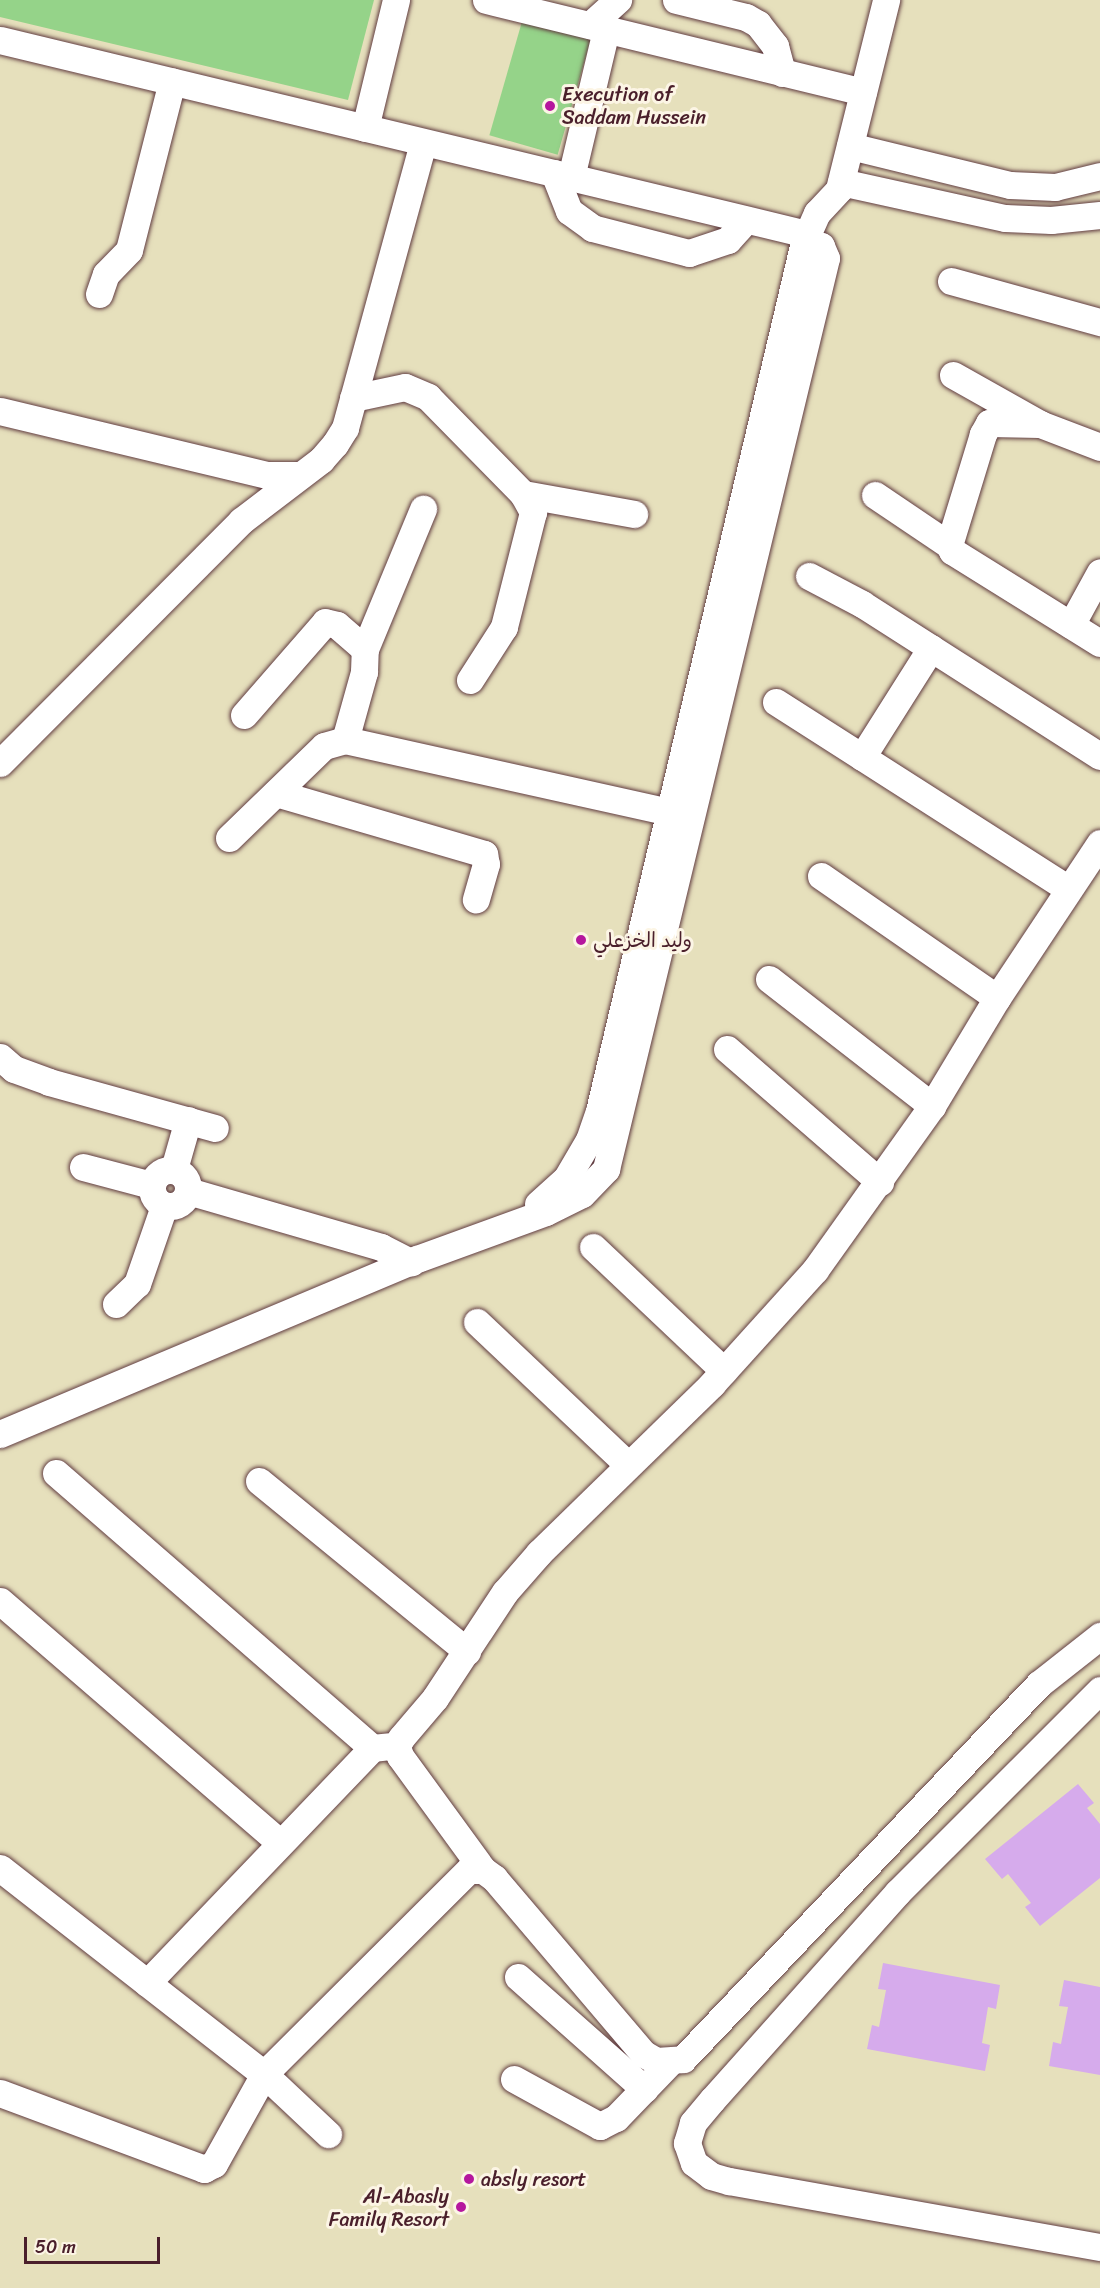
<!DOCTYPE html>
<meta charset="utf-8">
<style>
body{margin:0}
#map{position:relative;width:1100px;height:2288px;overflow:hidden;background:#e6e0bc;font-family:Sriracha,"Playpen Sans Arabic",sans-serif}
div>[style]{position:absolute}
.green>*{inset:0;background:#95d389;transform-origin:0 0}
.building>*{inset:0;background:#d6abec}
.roads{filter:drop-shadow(0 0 2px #613c41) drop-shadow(0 0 2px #613c41)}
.minor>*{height:27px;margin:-13.5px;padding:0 13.5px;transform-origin:13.5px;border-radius:13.5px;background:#fff}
.minor>.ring{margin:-13.5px;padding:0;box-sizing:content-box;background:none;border:27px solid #fff;border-radius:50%}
.dots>*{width:16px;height:16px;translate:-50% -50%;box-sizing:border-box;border:3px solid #fcf5e5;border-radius:50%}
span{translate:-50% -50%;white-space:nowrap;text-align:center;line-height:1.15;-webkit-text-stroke:6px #fcf5e5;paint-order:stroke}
.poi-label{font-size:20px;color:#4a1f2b}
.left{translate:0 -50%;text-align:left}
.right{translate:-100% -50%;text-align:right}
.scale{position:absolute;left:24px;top:2237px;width:136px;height:27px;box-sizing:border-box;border:3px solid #4a1f2b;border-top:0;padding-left:8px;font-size:18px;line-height:21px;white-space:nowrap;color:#4a1f2b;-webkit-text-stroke:4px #fcf5e5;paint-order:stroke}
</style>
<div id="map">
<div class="green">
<div style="clip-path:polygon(0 0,374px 0,348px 100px,0 17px)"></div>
<div style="left:523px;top:18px;width:71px;height:122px;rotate:16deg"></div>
</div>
<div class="building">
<div style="clip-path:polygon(1078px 1784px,1094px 1803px,1087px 1808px,1100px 1824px,1100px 1878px,1040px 1926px,1025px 1907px,1031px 1903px,1008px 1874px,1002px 1879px,985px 1859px)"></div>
<div style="clip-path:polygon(883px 1963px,1000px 1985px,996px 2009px,988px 2007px,982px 2043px,990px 2045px,985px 2071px,867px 2049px,872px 2025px,879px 2027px,886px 1990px,878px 1989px)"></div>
<div style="clip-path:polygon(1064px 1980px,1100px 1987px,1100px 2075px,1049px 2066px,1053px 2042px,1061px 2044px,1068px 2007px,1059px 2006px)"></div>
</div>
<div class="roads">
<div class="minor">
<div style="left:486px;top:0;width:388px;rotate:13.7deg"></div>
<div style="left:676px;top:0;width:72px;rotate:13.7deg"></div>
<div style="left:746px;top:17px;width:14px;rotate:30deg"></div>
<div style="left:758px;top:24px;width:28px;rotate:52deg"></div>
<div style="left:775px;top:46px;width:28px;rotate:75deg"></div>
<div style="left:590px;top:25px;width:38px;rotate:-42deg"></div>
<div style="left:0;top:40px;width:830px;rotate:13.52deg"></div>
<div style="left:365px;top:128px;width:132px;rotate:-76.4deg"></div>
<div style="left:850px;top:146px;width:165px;rotate:13.7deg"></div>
<div style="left:1010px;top:185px;width:45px;rotate:2.5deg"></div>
<div style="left:1055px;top:187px;width:46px;rotate:-13.7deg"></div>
<div style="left:554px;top:173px;width:41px;rotate:68.5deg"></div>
<div style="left:569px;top:211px;width:29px;rotate:36deg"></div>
<div style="left:592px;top:228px;width:100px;rotate:14.5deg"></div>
<div style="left:689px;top:253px;width:41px;rotate:-18.4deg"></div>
<div style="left:728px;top:240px;width:27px;rotate:-48deg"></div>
<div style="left:571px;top:177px;width:151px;rotate:-76.6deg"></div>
<div style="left:841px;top:182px;width:168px;rotate:12.4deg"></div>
<div style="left:1005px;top:218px;width:46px;rotate:2.5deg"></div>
<div style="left:1051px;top:220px;width:49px;rotate:-5.8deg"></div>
<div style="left:951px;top:281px;width:155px;rotate:15.4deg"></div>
<div style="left:99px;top:294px;width:21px;rotate:-71deg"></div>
<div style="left:106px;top:274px;width:33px;rotate:-46deg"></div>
<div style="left:129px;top:250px;width:174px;rotate:-75.7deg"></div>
<div style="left:953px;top:375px;width:100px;rotate:29.4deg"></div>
<div style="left:1040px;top:424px;width:64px;rotate:21deg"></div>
<div style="left:353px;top:398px;width:53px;rotate:-11.9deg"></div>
<div style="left:405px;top:387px;width:25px;rotate:23deg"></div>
<div style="left:428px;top:397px;width:136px;rotate:45.6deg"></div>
<div style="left:523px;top:494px;width:21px;rotate:61deg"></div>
<div style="left:533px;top:512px;width:119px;rotate:104.2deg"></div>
<div style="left:504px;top:627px;width:63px;rotate:122.7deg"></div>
<div style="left:0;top:411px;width:275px;rotate:13.5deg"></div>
<div style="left:267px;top:475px;width:33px"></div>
<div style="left:1040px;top:424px;width:51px;rotate:-178.9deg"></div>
<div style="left:989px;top:423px;width:13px;rotate:119deg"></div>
<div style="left:983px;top:434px;width:116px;rotate:107deg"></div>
<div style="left:949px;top:545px;width:7px;rotate:63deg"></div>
<div style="left:952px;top:551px;width:174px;rotate:31.9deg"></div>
<div style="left:523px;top:494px;width:113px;rotate:10.2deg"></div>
<div style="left:875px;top:495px;width:89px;rotate:34deg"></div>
<div style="left:809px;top:576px;width:60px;rotate:27.8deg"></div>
<div style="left:862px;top:604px;width:282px;rotate:32.6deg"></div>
<div style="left:1071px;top:625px;width:60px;rotate:-61.3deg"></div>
<div style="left:776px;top:702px;width:347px;rotate:32.6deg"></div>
<div style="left:244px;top:715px;width:123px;rotate:-48.9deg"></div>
<div style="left:325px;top:622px;width:12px;rotate:14deg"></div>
<div style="left:337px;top:625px;width:37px;rotate:41deg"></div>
<div style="left:345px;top:740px;width:71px;rotate:-74.4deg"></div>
<div style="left:364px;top:672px;width:23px;rotate:-88deg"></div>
<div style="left:365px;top:649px;width:152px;rotate:-67.5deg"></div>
<div style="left:862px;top:757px;width:129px;rotate:-57.7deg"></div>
<div style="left:0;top:763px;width:342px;rotate:-45.1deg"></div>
<div style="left:241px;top:521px;width:101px;rotate:-37.3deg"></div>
<div style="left:321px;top:460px;width:21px;rotate:-49deg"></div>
<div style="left:335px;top:444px;width:19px;rotate:-58deg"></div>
<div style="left:345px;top:428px;width:296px;rotate:-74.7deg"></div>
<div style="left:276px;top:793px;width:217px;rotate:16.3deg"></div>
<div style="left:484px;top:854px;width:10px;rotate:79deg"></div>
<div style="left:486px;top:864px;width:37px;rotate:106deg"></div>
<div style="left:229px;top:838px;width:132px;rotate:-44.1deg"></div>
<div style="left:324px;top:746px;width:22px;rotate:-16deg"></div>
<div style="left:345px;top:740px;width:333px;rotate:12.5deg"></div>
<div style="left:821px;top:876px;width:214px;rotate:34.7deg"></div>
<div style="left:769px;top:979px;width:207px;rotate:37.9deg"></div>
<div style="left:727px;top:1049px;width:203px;rotate:41deg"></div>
<div style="left:0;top:1057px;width:18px;rotate:41deg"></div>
<div style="left:14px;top:1069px;width:37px;rotate:20deg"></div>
<div style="left:49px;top:1082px;width:172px;rotate:15.5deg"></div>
<div style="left:83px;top:1167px;width:70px;rotate:14.8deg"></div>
<div style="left:174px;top:1169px;width:51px;rotate:-74.1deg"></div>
<div class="ring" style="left:152px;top:1170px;width:9px;height:9px"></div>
<div style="left:188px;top:1191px;width:201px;rotate:16.2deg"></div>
<div style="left:381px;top:1247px;width:34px;rotate:27deg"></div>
<div style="left:538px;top:1204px;width:38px;rotate:-42deg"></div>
<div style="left:566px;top:1179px;width:45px;rotate:-59.5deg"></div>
<div style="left:589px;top:1140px;width:31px;rotate:-71deg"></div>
<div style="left:599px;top:1111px;width:893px;rotate:-76.73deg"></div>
<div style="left:804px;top:242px;width:32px;rotate:-66deg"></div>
<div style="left:817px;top:213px;width:33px;rotate:-47deg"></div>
<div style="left:839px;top:189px;width:195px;rotate:-76deg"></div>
<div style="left:593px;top:1247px;width:180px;rotate:43.4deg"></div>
<div style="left:116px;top:1304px;width:29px;rotate:-44deg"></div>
<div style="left:137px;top:1284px;width:83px;rotate:-70.9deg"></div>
<div style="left:477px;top:1322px;width:208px;rotate:43.4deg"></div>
<div style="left:0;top:1434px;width:452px;rotate:-22.8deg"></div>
<div style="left:417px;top:1259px;width:137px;rotate:-20deg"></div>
<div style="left:546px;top:1212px;width:40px;rotate:-26.6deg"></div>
<div style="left:582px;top:1194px;width:35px;rotate:-46deg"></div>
<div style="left:606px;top:1169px;width:937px;rotate:-76.42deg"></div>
<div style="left:826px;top:258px;width:13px;rotate:-113deg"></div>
<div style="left:821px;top:246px;width:17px;rotate:-167deg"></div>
<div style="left:56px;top:1473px;width:419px;rotate:41deg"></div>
<div style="left:259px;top:1481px;width:269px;rotate:39.3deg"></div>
<div style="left:0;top:1601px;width:370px;rotate:40.8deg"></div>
<div style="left:1100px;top:1690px;width:286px;rotate:135deg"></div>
<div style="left:898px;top:1892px;width:279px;rotate:131.8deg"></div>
<div style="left:712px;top:2100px;width:30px;rotate:130deg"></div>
<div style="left:693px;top:2123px;width:21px;rotate:107deg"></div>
<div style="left:687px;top:2143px;width:21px;rotate:71deg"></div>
<div style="left:694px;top:2163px;width:21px;rotate:37deg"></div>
<div style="left:711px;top:2176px;width:19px;rotate:16deg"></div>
<div style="left:729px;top:2181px;width:377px;rotate:10.1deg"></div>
<div style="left:0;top:1868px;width:335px;rotate:38deg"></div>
<div style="left:264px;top:2074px;width:88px;rotate:43.2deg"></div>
<div style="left:483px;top:1870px;width:141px;rotate:-126.1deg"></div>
<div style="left:400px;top:1756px;width:10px;rotate:-107deg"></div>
<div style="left:397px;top:1746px;width:9px;rotate:-63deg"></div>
<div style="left:401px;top:1738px;width:52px;rotate:-49.6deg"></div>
<div style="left:435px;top:1698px;width:127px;rotate:-56.6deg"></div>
<div style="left:505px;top:1592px;width:52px;rotate:-48.9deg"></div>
<div style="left:539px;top:1553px;width:242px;rotate:-44.3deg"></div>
<div style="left:712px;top:1384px;width:154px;rotate:-47.9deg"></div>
<div style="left:815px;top:1270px;width:201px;rotate:-54.5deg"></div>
<div style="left:932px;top:1106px;width:126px;rotate:-59deg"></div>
<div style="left:997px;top:998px;width:186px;rotate:-56.4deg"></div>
<div style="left:518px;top:1977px;width:169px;rotate:41.6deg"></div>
<div style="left:147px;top:1983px;width:325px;rotate:-46.2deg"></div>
<div style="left:372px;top:1748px;width:18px;rotate:-6deg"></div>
<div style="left:514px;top:2079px;width:98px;rotate:28.7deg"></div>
<div style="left:600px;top:2126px;width:18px;rotate:-27deg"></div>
<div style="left:616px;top:2118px;width:78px;rotate:-46deg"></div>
<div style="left:0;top:2093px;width:218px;rotate:20.4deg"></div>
<div style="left:204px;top:2169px;width:11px;rotate:-27deg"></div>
<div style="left:214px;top:2164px;width:103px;rotate:-60.9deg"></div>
<div style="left:264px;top:2074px;width:289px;rotate:-44.9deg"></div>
<div style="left:469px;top:1870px;width:14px"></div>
<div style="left:483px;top:1870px;width:14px;rotate:36deg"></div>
<div style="left:494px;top:1878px;width:231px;rotate:49.6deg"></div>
<div style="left:644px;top:2054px;width:14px;rotate:30deg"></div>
<div style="left:656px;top:2061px;width:27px;rotate:-4deg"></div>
<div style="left:683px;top:2059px;width:517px;rotate:-46.49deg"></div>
<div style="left:1039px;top:1684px;width:78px;rotate:-38.2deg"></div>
</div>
</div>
<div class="dots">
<div style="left:550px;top:106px;background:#b5179e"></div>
<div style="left:581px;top:940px;background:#b5179e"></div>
<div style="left:469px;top:2179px;background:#b5179e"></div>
<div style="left:461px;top:2207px;background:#b5179e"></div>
</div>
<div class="poi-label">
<span class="left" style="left:562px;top:106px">Execution of<br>Saddam Hussein</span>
<span class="left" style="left:593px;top:940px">وليد الخزعلي</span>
<span class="left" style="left:481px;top:2179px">absly resort</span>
<span class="right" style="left:449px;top:2208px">Al-Abasly<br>Family Resort</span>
</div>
<div class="scale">50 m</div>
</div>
